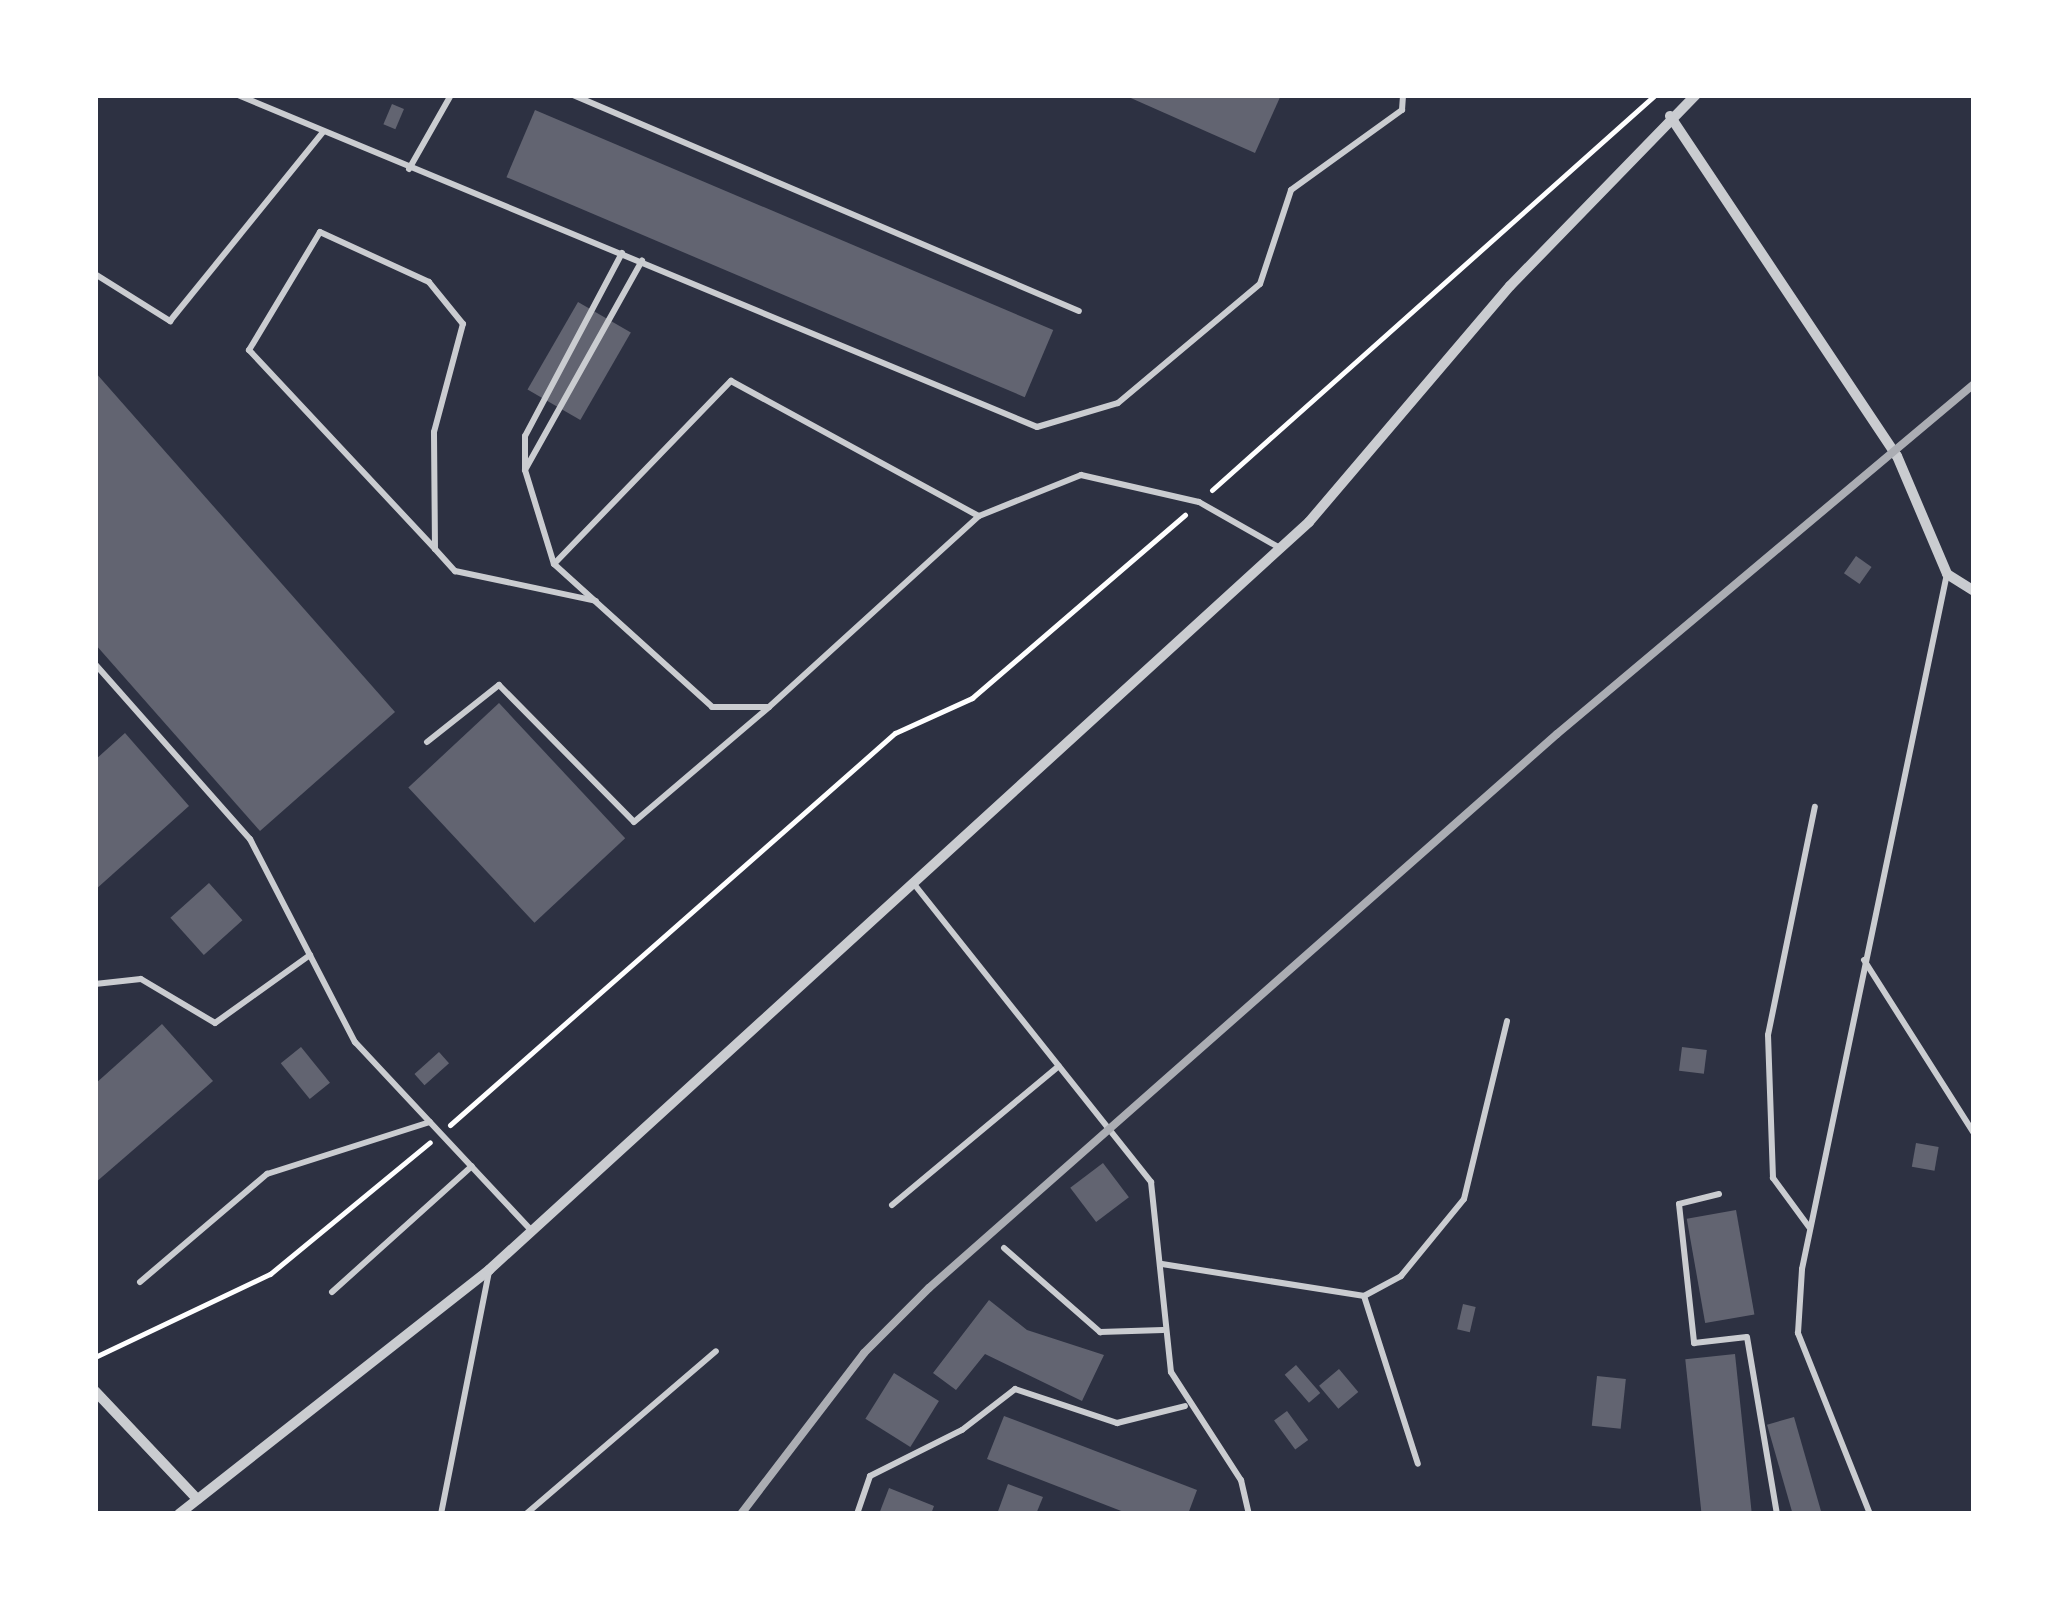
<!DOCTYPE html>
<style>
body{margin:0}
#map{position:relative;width:2069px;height:1609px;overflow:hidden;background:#2d3142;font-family:Lato,sans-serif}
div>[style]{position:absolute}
.building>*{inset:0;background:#626471;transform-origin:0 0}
.path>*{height:5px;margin:-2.5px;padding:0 2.5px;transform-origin:2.5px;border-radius:2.5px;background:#fff}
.service>*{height:6px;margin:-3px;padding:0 3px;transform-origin:3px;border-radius:3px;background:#caccd0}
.minor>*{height:10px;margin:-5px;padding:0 5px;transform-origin:5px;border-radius:5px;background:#caccd0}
.rail>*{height:8px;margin:-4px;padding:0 4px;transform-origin:4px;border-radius:4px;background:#abadb3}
span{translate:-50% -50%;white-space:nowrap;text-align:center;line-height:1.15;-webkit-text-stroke:8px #fff;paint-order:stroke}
.frame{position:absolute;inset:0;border:98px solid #fff;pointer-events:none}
</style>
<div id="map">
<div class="building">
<div style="clip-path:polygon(1124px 95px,1281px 95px,1255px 153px)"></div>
<div style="left:392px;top:104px;width:13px;height:22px;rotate:23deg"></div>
<div style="left:535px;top:110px;width:563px;height:73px;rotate:23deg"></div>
<div style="left:578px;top:302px;width:61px;height:101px;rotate:30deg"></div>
<div style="clip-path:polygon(95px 372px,395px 712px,260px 831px,95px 644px)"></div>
<div style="left:1856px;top:556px;width:19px;height:21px;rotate:35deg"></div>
<div style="left:499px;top:703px;width:185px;height:124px;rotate:47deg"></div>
<div style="clip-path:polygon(125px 733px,189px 806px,95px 890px,95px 760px)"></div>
<div style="left:209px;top:883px;width:50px;height:52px;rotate:48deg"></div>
<div style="clip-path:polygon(162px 1024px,213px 1081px,95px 1183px,95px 1084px)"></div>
<div style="left:301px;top:1047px;width:46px;height:26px;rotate:51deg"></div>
<div style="left:1682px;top:1047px;width:25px;height:24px;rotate:7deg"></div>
<div style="left:439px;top:1052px;width:15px;height:33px;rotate:48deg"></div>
<div style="left:1916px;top:1143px;width:23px;height:24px;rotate:10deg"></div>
<div style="left:1103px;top:1163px;width:43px;height:41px;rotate:53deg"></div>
<div style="left:1736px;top:1210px;width:106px;height:50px;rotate:80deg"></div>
<div style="clip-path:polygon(989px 1300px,1027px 1330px,1104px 1355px,1082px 1401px,985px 1354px,956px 1390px,933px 1373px)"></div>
<div style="left:1463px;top:1304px;width:13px;height:26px;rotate:13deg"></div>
<div style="left:1735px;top:1354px;width:161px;height:50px;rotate:84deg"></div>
<div style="left:1296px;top:1365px;width:37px;height:15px;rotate:49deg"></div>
<div style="left:1339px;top:1369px;width:30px;height:26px;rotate:50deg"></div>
<div style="left:894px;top:1373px;width:53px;height:54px;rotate:32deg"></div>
<div style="left:1597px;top:1376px;width:29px;height:50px;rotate:6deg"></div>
<div style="left:1287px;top:1411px;width:36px;height:16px;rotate:54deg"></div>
<div style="clip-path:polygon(1004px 1416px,1197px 1490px,1188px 1514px,1129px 1514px,987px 1459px)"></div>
<div style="left:1794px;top:1417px;width:101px;height:28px;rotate:74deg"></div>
<div style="clip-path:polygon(1008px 1484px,1043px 1497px,1036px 1514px,997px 1514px)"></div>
<div style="clip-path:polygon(889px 1488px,934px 1506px,931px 1514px,879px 1514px)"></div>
</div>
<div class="path">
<div style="left:1212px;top:490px;width:594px;rotate:-41.72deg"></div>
<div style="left:450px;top:1125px;width:593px;rotate:-41.38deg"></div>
<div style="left:895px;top:733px;width:85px;rotate:-24.4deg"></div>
<div style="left:972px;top:698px;width:281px;rotate:-40.7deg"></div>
<div style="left:95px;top:1357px;width:194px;rotate:-25.4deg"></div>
<div style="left:270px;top:1274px;width:207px;rotate:-39.5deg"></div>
</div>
<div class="service">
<div style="left:238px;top:95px;width:865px;rotate:22.56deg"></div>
<div style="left:1037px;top:427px;width:84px;rotate:-16.5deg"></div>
<div style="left:1118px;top:403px;width:185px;rotate:-40deg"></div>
<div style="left:1260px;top:284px;width:99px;rotate:-71.7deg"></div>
<div style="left:1291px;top:190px;width:137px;rotate:-35.8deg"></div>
<div style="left:1402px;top:110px;width:15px;rotate:-86deg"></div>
<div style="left:573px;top:95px;width:550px;rotate:23.12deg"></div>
<div style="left:409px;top:169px;width:85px;rotate:-60.4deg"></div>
<div style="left:622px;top:253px;width:207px;rotate:117.9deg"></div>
<div style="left:525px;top:436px;width:34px;rotate:90deg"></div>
<div style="left:525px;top:470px;width:240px;rotate:-60.8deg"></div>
<div style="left:95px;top:274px;width:89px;rotate:32.1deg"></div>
<div style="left:170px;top:321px;width:243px;rotate:-51deg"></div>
<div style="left:525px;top:470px;width:98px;rotate:72.9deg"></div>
<div style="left:554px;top:564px;width:213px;rotate:42.1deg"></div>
<div style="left:712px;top:707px;width:57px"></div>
<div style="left:769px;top:707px;width:284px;rotate:-42.3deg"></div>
<div style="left:979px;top:516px;width:110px;rotate:-21.9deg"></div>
<div style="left:1081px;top:475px;width:121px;rotate:12.9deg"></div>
<div style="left:1199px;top:502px;width:93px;rotate:29.6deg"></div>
<div style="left:435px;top:549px;width:117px;rotate:-90.5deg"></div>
<div style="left:434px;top:432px;width:112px;rotate:-75deg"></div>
<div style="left:463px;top:324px;width:54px;rotate:-129deg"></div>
<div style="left:429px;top:282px;width:120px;rotate:-155.4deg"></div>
<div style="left:320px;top:232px;width:138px;rotate:121deg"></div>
<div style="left:249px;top:350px;width:272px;rotate:46.9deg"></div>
<div style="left:435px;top:549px;width:30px;rotate:48deg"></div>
<div style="left:455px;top:571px;width:144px;rotate:12deg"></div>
<div style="left:554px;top:564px;width:255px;rotate:-46deg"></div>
<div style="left:731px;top:381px;width:282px;rotate:28.6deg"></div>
<div style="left:95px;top:664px;width:234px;rotate:48.5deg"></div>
<div style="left:250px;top:839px;width:229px;rotate:62.7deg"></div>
<div style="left:355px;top:1042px;width:259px;rotate:46.9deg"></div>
<div style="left:427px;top:742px;width:92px;rotate:-38.4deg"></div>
<div style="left:499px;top:685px;width:192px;rotate:45.4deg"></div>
<div style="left:634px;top:822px;width:176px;rotate:-40.4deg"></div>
<div style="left:914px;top:884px;width:381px;rotate:51.5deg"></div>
<div style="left:1151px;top:1182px;width:191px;rotate:84deg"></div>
<div style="left:1171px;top:1372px;width:129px;rotate:57.1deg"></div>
<div style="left:1241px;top:1480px;width:35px;rotate:77deg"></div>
<div style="left:1864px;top:960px;width:205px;rotate:57.6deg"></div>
<div style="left:95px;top:984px;width:46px;rotate:-6.2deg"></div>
<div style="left:141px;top:979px;width:86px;rotate:30.7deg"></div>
<div style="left:215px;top:1023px;width:117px;rotate:-35.6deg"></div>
<div style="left:1719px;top:1194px;width:41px;rotate:166deg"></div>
<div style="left:1679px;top:1204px;width:140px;rotate:83.8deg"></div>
<div style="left:1694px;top:1343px;width:53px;rotate:-6.5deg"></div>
<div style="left:1747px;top:1337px;width:180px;rotate:80.4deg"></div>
<div style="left:892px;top:1205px;width:217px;rotate:-39.8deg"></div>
<div style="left:1809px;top:1227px;width:61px;rotate:-126.3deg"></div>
<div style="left:1773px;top:1178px;width:143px;rotate:-92deg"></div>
<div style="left:1768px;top:1035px;width:233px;rotate:-78.4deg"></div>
<div style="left:1004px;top:1248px;width:128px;rotate:41.2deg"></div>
<div style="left:1100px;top:1332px;width:63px;rotate:-1.8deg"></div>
<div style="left:1162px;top:1264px;width:205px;rotate:9deg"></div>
<div style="left:1364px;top:1296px;width:42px;rotate:-28.4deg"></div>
<div style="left:1401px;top:1276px;width:99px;rotate:-50.7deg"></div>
<div style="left:1464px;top:1199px;width:183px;rotate:-76.4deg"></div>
<div style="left:140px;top:1282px;width:167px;rotate:-40.4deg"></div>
<div style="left:267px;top:1174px;width:171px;rotate:-17.7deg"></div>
<div style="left:332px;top:1292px;width:188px;rotate:-42deg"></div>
<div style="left:1364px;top:1296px;width:176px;rotate:72.2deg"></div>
<div style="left:441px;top:1514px;width:248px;rotate:-78.8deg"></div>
<div style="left:526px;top:1514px;width:250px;rotate:-40.6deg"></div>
<div style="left:857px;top:1514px;width:40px;rotate:-71.1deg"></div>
<div style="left:870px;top:1476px;width:103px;rotate:-26.6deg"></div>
<div style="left:962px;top:1430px;width:67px;rotate:-37.7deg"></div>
<div style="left:1015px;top:1389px;width:108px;rotate:18.4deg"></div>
<div style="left:1117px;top:1423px;width:70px;rotate:-14deg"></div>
<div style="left:1870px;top:1514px;width:195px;rotate:-111.7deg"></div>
<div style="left:1798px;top:1333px;width:64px;rotate:-86.4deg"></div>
<div style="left:1802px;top:1269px;width:710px;rotate:-78.22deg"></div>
</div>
<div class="minor">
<div style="left:1670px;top:116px;width:409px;rotate:56.3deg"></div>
<div style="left:1897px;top:456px;width:128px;rotate:67deg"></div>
<div style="left:1947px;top:574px;width:32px;rotate:32deg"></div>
<div style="left:95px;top:1391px;width:149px;rotate:46.6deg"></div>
<div style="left:179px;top:1514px;width:395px;rotate:-38.2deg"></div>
<div style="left:489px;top:1270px;width:1110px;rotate:-42.37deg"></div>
<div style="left:1309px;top:522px;width:310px;rotate:-49.6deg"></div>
<div style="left:1510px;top:286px;width:267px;rotate:-45.8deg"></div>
</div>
<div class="rail">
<div style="left:741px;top:1514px;width:203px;rotate:-52.6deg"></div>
<div style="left:864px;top:1353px;width:92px;rotate:-45deg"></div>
<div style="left:929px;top:1288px;width:837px;rotate:-41.42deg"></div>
<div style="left:1557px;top:734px;width:544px;rotate:-40.01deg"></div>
</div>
<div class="frame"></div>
</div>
